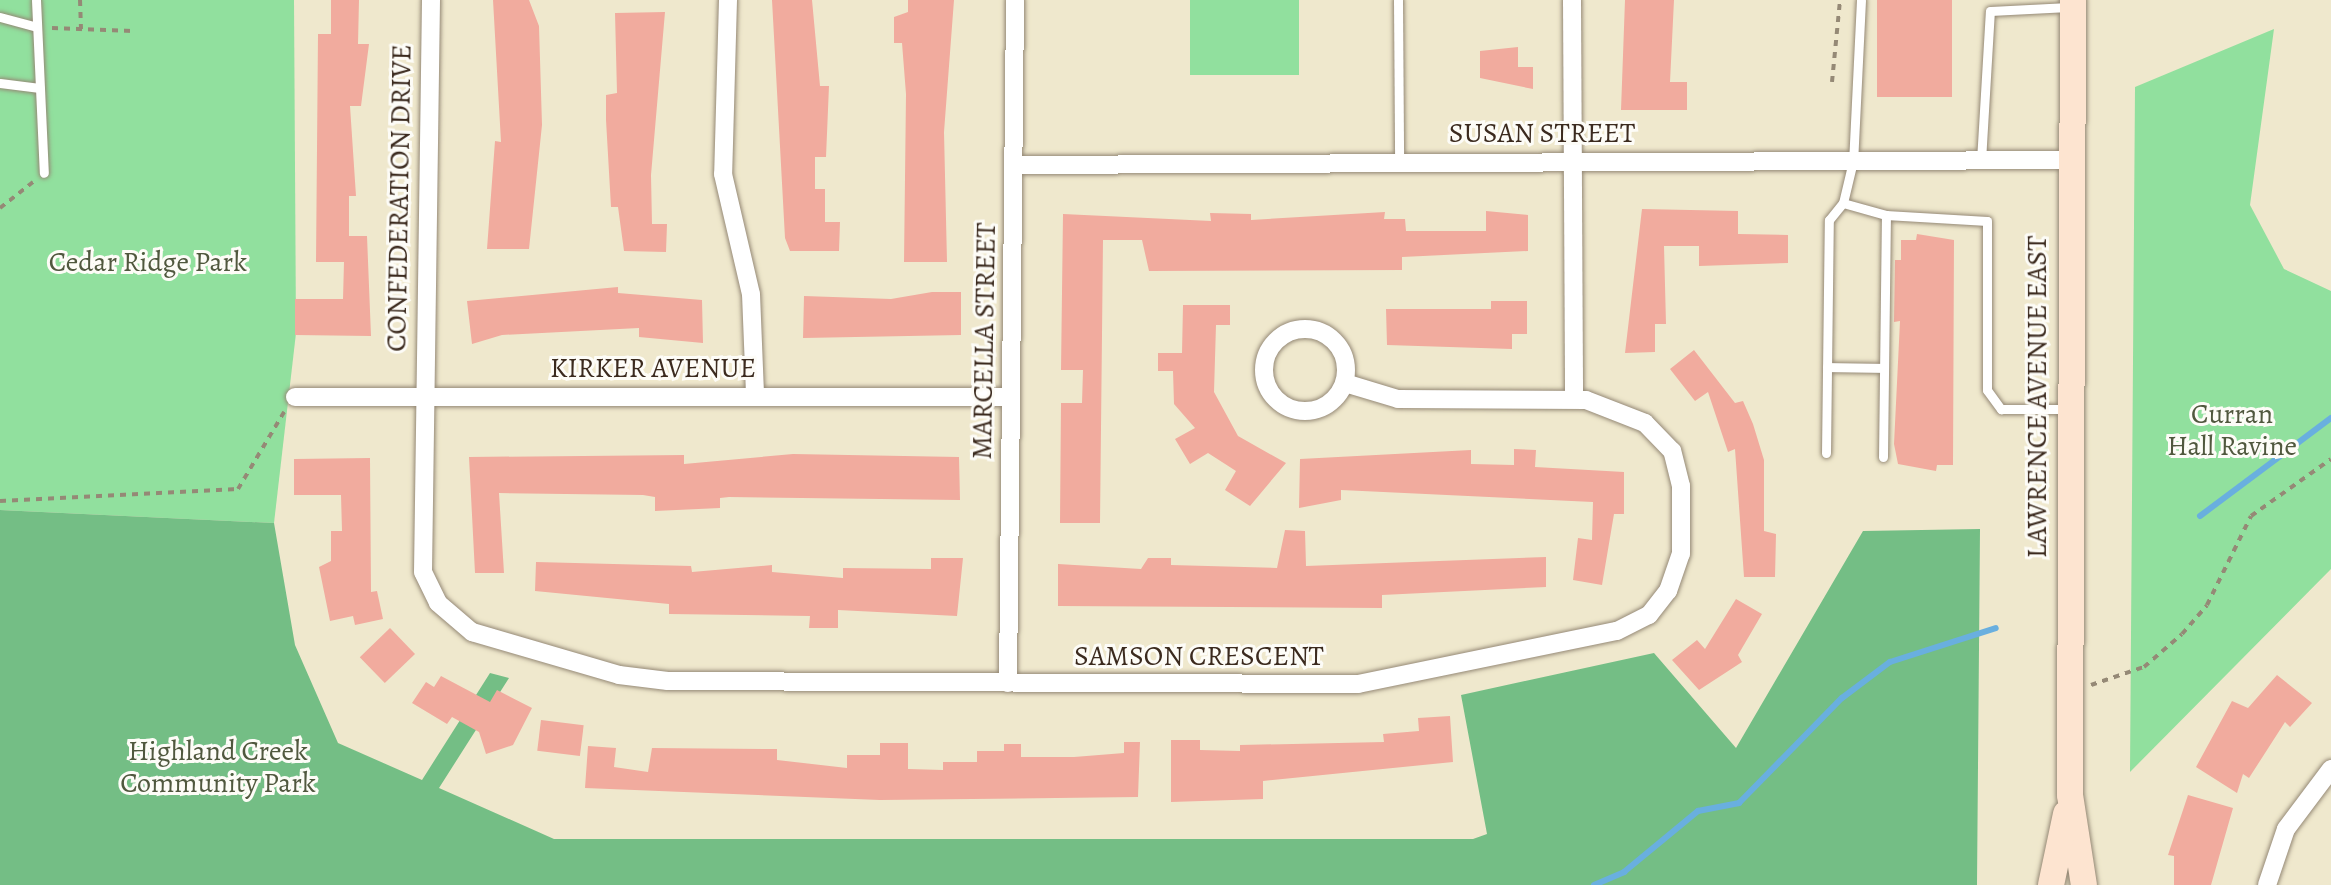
<!DOCTYPE html>
<style>
body{margin:0}
#map{position:relative;width:2331px;height:885px;overflow:hidden;background:#efe8cd;font-family:Alegreya,serif}
div>[style]{position:absolute}
.green>*{inset:0;background:#91e09e;transform-origin:0 0}
.forest>*{inset:0;background:#74be85}
.stream>*{height:6px;margin:-3px;padding:0 3px;transform-origin:3px;border-radius:3px;background:#69afdf}
.building>*{inset:0;background:#f1ab9e;transform-origin:0 0}
.path>*{height:4px;margin-top:-2px;transform-origin:0;background:repeating-linear-gradient(90deg,#958976 0 6px,transparent 0 12px)}
.roads{filter:drop-shadow(0 0 2px #958976) drop-shadow(0 0 2px #958976)}
.lane>*{height:9px;margin:-4.5px;padding:0 4.5px;transform-origin:4.5px;border-radius:4.5px;background:#fff}
.street>*{height:18px;margin:-9px;padding:0 9px;transform-origin:9px;border-radius:9px;background:#fff}
.street>.ring{margin:-9px;padding:0;box-sizing:content-box;background:none;border:18px solid #fff;border-radius:50%}
.secondary>*{height:26px;margin:-13px;padding:0 13px;transform-origin:13px;border-radius:13px;background:#fde4d0}
span{translate:-50% -50%;white-space:nowrap;text-align:center;line-height:1.15;-webkit-text-stroke:6px #fdfcf7;paint-order:stroke}
.street-label{font-size:28px;color:#3b2a1e}
.park-label{font-size:28px;color:#50583e}
</style>
<div id="map">
<div class="green">
<div style="clip-path:polygon(0 0,294px 0,296px 333px,274px 523px,0 510px)"></div>
<div style="left:1190px;top:0;width:109px;height:75px"></div>
<div style="clip-path:polygon(2274px 29px,2250px 205px,2284px 269px,2331px 291px,2331px 569px,2130px 772px,2135px 87px)"></div>
</div>
<div class="forest">
<div style="clip-path:polygon(0 510px,274px 523px,295px 645px,338px 743px,422px 780px,490px 673px,509px 678px,439px 788px,554px 839px,1473px 839px,1487px 834px,1461px 695px,1654px 653px,1736px 748px,1863px 531px,1980px 529px,1977px 885px,0 885px)"></div>
</div>
<div class="stream">
<div style="left:2200px;top:516px;width:164px;rotate:-36.8deg"></div>
<div style="left:1594px;top:885px;width:33px;rotate:-23deg"></div>
<div style="left:1624px;top:872px;width:96px;rotate:-39.5deg"></div>
<div style="left:1698px;top:811px;width:42px;rotate:-11deg"></div>
<div style="left:1739px;top:803px;width:147px;rotate:-45.6deg"></div>
<div style="left:1842px;top:698px;width:60px;rotate:-36.9deg"></div>
<div style="left:1890px;top:662px;width:111px;rotate:-17.8deg"></div>
</div>
<div class="building">
<div style="clip-path:polygon(331px 0,359px 0,358px 44px,369px 44px,361px 106px,350px 106px,356px 196px,349px 196px,349px 236px,367px 236px,371px 336px,295px 335px,295px 299px,343px 299px,344px 262px,316px 262px,318px 34px,331px 34px)"></div>
<div style="clip-path:polygon(493px 0,529px 0,539px 26px,542px 125px,529px 249px,487px 249px,495px 141px,501px 142px)"></div>
<div style="clip-path:polygon(772px 0,812px 0,820px 86px,829px 86px,826px 157px,815px 157px,815px 189px,825px 189px,825px 222px,840px 222px,839px 251px,790px 251px,785px 238px)"></div>
<div style="clip-path:polygon(908px 0,954px 0,944px 132px,947px 262px,904px 262px,906px 94px,902px 43px,894px 43px,894px 17px,908px 12px)"></div>
<div style="clip-path:polygon(1625px 0,1674px 0,1670px 82px,1687px 82px,1687px 110px,1621px 110px)"></div>
<div style="left:1877px;top:0;width:75px;height:97px"></div>
<div style="clip-path:polygon(665px 12px,651px 175px,652px 224px,667px 224px,666px 252px,624px 251px,618px 207px,611px 207px,606px 120px,606px 95px,617px 93px,615px 13px)"></div>
<div style="clip-path:polygon(1518px 47px,1518px 67px,1533px 67px,1533px 89px,1480px 78px,1480px 51px)"></div>
<div style="clip-path:polygon(1642px 209px,1738px 211px,1738px 234px,1788px 235px,1788px 263px,1699px 266px,1699px 246px,1664px 246px,1666px 324px,1655px 324px,1655px 352px,1625px 353px)"></div>
<div style="clip-path:polygon(1486px 211px,1528px 215px,1528px 251px,1402px 257px,1402px 270px,1149px 271px,1142px 240px,1103px 240px,1100px 523px,1060px 523px,1061px 403px,1082px 403px,1083px 370px,1061px 370px,1063px 214px,1211px 221px,1210px 213px,1251px 214px,1251px 220px,1385px 212px,1384px 219px,1405px 219px,1406px 231px,1486px 231px)"></div>
<div style="clip-path:polygon(1917px 234px,1954px 240px,1953px 465px,1937px 465px,1936px 471px,1898px 464px,1894px 444px,1900px 321px,1894px 322px,1895px 260px,1901px 260px,1901px 240px,1916px 240px)"></div>
<div style="clip-path:polygon(618px 287px,618px 293px,702px 300px,703px 343px,639px 337px,639px 328px,502px 335px,472px 344px,467px 301px)"></div>
<div style="clip-path:polygon(932px 292px,961px 292px,961px 335px,803px 338px,804px 296px,891px 299px)"></div>
<div style="clip-path:polygon(1491px 301px,1527px 301px,1527px 334px,1512px 334px,1512px 349px,1387px 345px,1386px 309px,1491px 309px)"></div>
<div style="clip-path:polygon(1183px 305px,1230px 305px,1230px 325px,1216px 325px,1214px 392px,1238px 436px,1286px 463px,1250px 506px,1225px 490px,1236px 471px,1208px 453px,1190px 464px,1175px 439px,1195px 428px,1174px 404px,1173px 371px,1158px 371px,1158px 353px,1182px 353px)"></div>
<div style="clip-path:polygon(1694px 350px,1735px 403px,1743px 401px,1753px 424px,1764px 460px,1764px 531px,1776px 534px,1775px 577px,1744px 577px,1735px 449px,1728px 452px,1708px 392px,1695px 401px,1670px 369px)"></div>
<div style="clip-path:polygon(1514px 449px,1536px 450px,1535px 467px,1624px 472px,1624px 514px,1614px 514px,1602px 585px,1573px 580px,1578px 538px,1592px 540px,1593px 502px,1341px 490px,1341px 500px,1299px 508px,1300px 459px,1471px 450px,1471px 464px,1514px 465px)"></div>
<div style="clip-path:polygon(793px 454px,959px 457px,960px 500px,729px 497px,720px 498px,720px 508px,655px 511px,655px 497px,643px 495px,499px 493px,504px 573px,475px 573px,469px 457px,684px 455px,684px 464px)"></div>
<div style="clip-path:polygon(370px 458px,371px 592px,377px 591px,383px 619px,355px 625px,353px 616px,330px 621px,319px 567px,331px 561px,331px 531px,342px 531px,341px 495px,294px 495px,294px 459px)"></div>
<div style="clip-path:polygon(1285px 530px,1305px 531px,1306px 566px,1546px 557px,1546px 587px,1382px 595px,1382px 608px,1058px 606px,1058px 564px,1141px 569px,1148px 558px,1171px 558px,1171px 565px,1277px 568px)"></div>
<div style="clip-path:polygon(931px 558px,963px 558px,957px 616px,838px 610px,838px 628px,809px 628px,810px 616px,669px 614px,669px 604px,535px 591px,536px 562px,691px 566px,692px 572px,772px 565px,772px 572px,843px 578px,843px 568px,931px 569px)"></div>
<div style="clip-path:polygon(1736px 599px,1762px 614px,1738px 655px,1742px 662px,1699px 690px,1672px 660px,1697px 640px,1705px 649px)"></div>
<div style="left:390px;top:628px;width:36px;height:42px;rotate:46deg"></div>
<div style="clip-path:polygon(2277px 675px,2312px 703px,2290px 727px,2285px 722px,2249px 778px,2243px 774px,2237px 793px,2196px 767px,2232px 701px,2248px 708px)"></div>
<div style="clip-path:polygon(441px 676px,490px 702px,497px 690px,532px 708px,513px 745px,486px 754px,479px 732px,452px 717px,447px 724px,412px 703px,426px 682px,434px 687px)"></div>
<div style="clip-path:polygon(1450px 716px,1453px 762px,1263px 781px,1263px 799px,1171px 802px,1171px 740px,1200px 740px,1200px 750px,1240px 751px,1240px 745px,1384px 742px,1383px 734px,1419px 731px,1418px 718px)"></div>
<div style="left:541px;top:720px;width:43px;height:31px;rotate:7deg"></div>
<div style="clip-path:polygon(1124px 742px,1140px 742px,1138px 797px,880px 800px,585px 788px,588px 746px,616px 748px,614px 767px,648px 772px,652px 748px,777px 749px,777px 760px,847px 768px,847px 755px,880px 755px,880px 743px,908px 743px,908px 769px,943px 770px,943px 762px,977px 762px,977px 751px,1004px 751px,1004px 744px,1021px 744px,1021px 757px,1074px 757px,1124px 753px)"></div>
<div style="clip-path:polygon(2188px 795px,2233px 808px,2211px 885px,2174px 885px,2174px 856px,2168px 855px)"></div>
</div>
<div class="path">
<div style="left:80px;top:0;width:29px;rotate:88deg"></div>
<div style="left:52px;top:28px;width:81px;rotate:2.1deg"></div>
<div style="left:1832px;top:82px;width:82px;rotate:-84.4deg"></div>
<div style="left:0;top:208px;width:42px;rotate:-38.2deg"></div>
<div style="left:0;top:501px;width:238px;rotate:-2.9deg"></div>
<div style="left:238px;top:489px;width:90px;rotate:-59.1deg"></div>
<div style="left:2091px;top:685px;width:56px;rotate:-18.8deg"></div>
<div style="left:2144px;top:667px;width:50px;rotate:-41deg"></div>
<div style="left:2182px;top:634px;width:38px;rotate:-49deg"></div>
<div style="left:2207px;top:605px;width:99px;rotate:-63.7deg"></div>
<div style="left:2251px;top:516px;width:98px;rotate:-35.5deg"></div>
</div>
<div class="roads">
<div class="lane">
<div style="left:36px;top:0;width:173px;rotate:87.4deg"></div>
<div style="left:1398px;top:0;width:162px;rotate:89.6deg"></div>
<div style="left:1861px;top:0;width:161px;rotate:92.8deg"></div>
<div style="left:1853px;top:161px;width:43px;rotate:103.4deg"></div>
<div style="left:1843px;top:203px;width:45px;rotate:15.6deg"></div>
<div style="left:1886px;top:215px;width:101px;rotate:3.4deg"></div>
<div style="left:1987px;top:221px;width:169px;rotate:90deg"></div>
<div style="left:1987px;top:390px;width:24px;rotate:54deg"></div>
<div style="left:2001px;top:409px;width:67px"></div>
<div style="left:0;top:17px;width:38px;rotate:15deg"></div>
<div style="left:0;top:83px;width:40px;rotate:7.1deg"></div>
<div style="left:1981px;top:161px;width:150px;rotate:-86.6deg"></div>
<div style="left:1990px;top:11px;width:79px;rotate:-2.9deg"></div>
<div style="left:1827px;top:367px;width:57px;rotate:1deg"></div>
<div style="left:1826px;top:453px;width:233px;rotate:-89.3deg"></div>
<div style="left:1829px;top:220px;width:22px;rotate:-51deg"></div>
<div style="left:1883px;top:457px;width:242px;rotate:-89.3deg"></div>
</div>
<div class="street">
<div style="left:431px;top:0;width:572px;rotate:90.8deg"></div>
<div style="left:423px;top:572px;width:34px;rotate:64deg"></div>
<div style="left:438px;top:603px;width:45px;rotate:40.5deg"></div>
<div style="left:472px;top:632px;width:153px;rotate:16.3deg"></div>
<div style="left:619px;top:675px;width:49px;rotate:7deg"></div>
<div style="left:668px;top:681px;width:690px;rotate:0.25deg"></div>
<div style="left:1358px;top:684px;width:264px;rotate:-11.6deg"></div>
<div style="left:1617px;top:631px;width:36px;rotate:-27deg"></div>
<div style="left:1649px;top:615px;width:31px;rotate:-52deg"></div>
<div style="left:1668px;top:591px;width:39px;rotate:-71deg"></div>
<div style="left:1681px;top:554px;width:68px;rotate:-90deg"></div>
<div style="left:1681px;top:486px;width:36px;rotate:-104deg"></div>
<div style="left:1672px;top:451px;width:39px;rotate:-134deg"></div>
<div style="left:1645px;top:423px;width:63px;rotate:-158.7deg"></div>
<div style="left:1586px;top:400px;width:188px;rotate:-179.7deg"></div>
<div style="left:1398px;top:399px;width:55px;rotate:-163.2deg"></div>
<div style="left:728px;top:0;width:174px;rotate:91.6deg"></div>
<div style="left:723px;top:174px;width:123px;rotate:76.9deg"></div>
<div style="left:751px;top:294px;width:101px;rotate:87.7deg"></div>
<div style="left:1572px;top:0;width:399px;rotate:89.7deg"></div>
<div style="left:1014px;top:165px;width:1056px;rotate:-0.27deg"></div>
<div class="ring" style="left:1264px;top:329px;width:64px;height:64px"></div>
<div style="left:295px;top:397px;width:716px"></div>
<div style="left:1008px;top:683px;width:683px;rotate:-89.41deg"></div>
<div style="left:2267px;top:885px;width:59px;rotate:-71.3deg"></div>
<div style="left:2286px;top:829px;width:75px;rotate:-53.1deg"></div>
</div>
<div class="secondary">
<div style="left:2073px;top:0;width:795px;rotate:90.22deg"></div>
<div style="left:2070px;top:795px;width:91px;rotate:81.2deg"></div>
<div style="left:2051px;top:885px;width:73px;rotate:-78.1deg"></div>
</div>
</div>
<div class="street-label">
<span style="left:1542px;top:133px">SUSAN STREET</span>
<span style="left:399px;top:198px;rotate:-89deg">CONFEDERATION DRIVE</span>
<span style="left:984px;top:341px;rotate:-89deg">MARCELLA STREET</span>
<span style="left:653px;top:368px">KIRKER AVENUE</span>
<span style="left:2037px;top:397px;rotate:-90deg">LAWRENCE AVENUE EAST</span>
<span style="left:1199px;top:656px">SAMSON CRESCENT</span>
</div>
<div class="park-label">
<span style="left:148px;top:262px">Cedar Ridge Park</span>
<span style="left:2232px;top:430px">Curran<br>Hall Ravine</span>
<span style="left:218px;top:767px">Highland Creek<br>Community Park</span>
</div>
</div>
